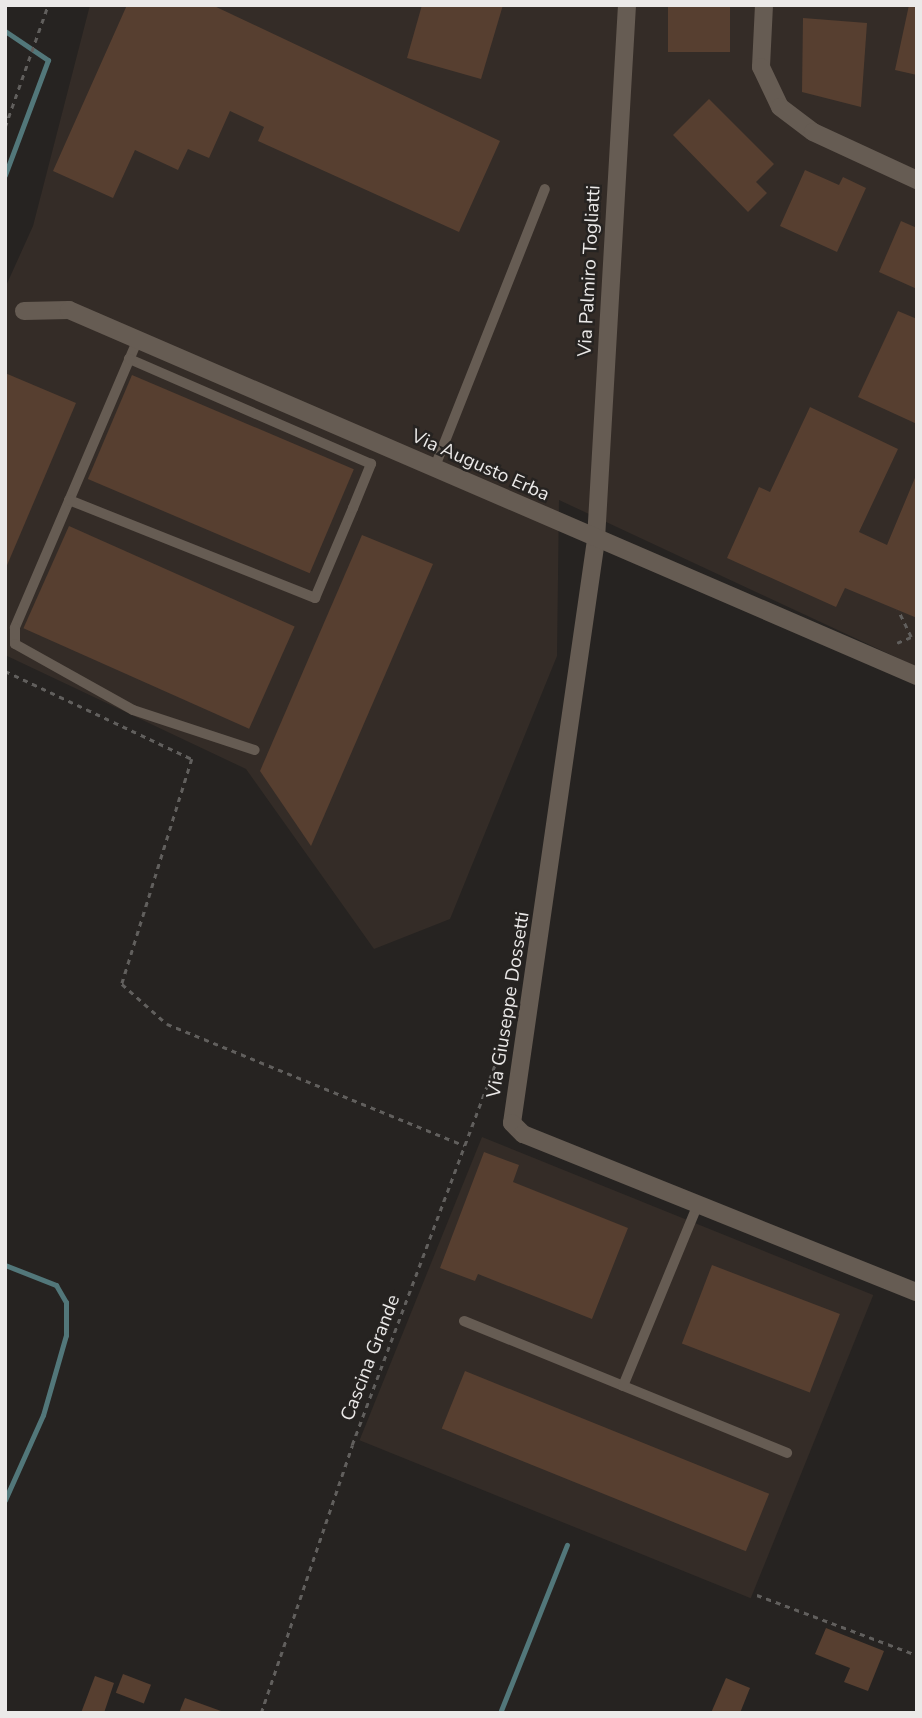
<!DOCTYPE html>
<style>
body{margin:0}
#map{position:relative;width:922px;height:1718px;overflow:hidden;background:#262321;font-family:"Nunito Sans",sans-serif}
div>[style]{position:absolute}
.built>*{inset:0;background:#342c27;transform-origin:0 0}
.stream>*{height:5px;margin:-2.5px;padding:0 2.5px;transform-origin:2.5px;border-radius:2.5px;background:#52777a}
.building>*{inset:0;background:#573f30;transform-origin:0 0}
.path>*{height:2.5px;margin-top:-1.25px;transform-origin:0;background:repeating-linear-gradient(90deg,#615f5d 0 5px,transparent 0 10px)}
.lane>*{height:10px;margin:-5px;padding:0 5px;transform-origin:5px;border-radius:5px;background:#665c53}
.street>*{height:18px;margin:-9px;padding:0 9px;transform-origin:9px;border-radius:9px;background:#665c53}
span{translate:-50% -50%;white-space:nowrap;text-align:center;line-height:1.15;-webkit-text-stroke:5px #262321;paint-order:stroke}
.street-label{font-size:19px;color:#ebe9e8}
.frame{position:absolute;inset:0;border:7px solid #ebe9e8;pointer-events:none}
</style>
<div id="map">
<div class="built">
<div style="clip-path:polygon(90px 5px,917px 5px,917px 667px,559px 500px,557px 656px,450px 919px,374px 949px,246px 769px,5px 655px,5px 288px,33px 226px)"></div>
<div style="left:482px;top:1137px;width:422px;height:327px;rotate:22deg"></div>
</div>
<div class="stream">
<div style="left:5px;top:31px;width:52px;rotate:34deg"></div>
<div style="left:48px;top:60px;width:123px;rotate:110.5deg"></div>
<div style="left:5px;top:1265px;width:55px;rotate:21.4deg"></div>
<div style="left:56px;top:1285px;width:20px;rotate:60deg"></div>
<div style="left:66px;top:1302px;width:33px;rotate:90deg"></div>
<div style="left:66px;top:1335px;width:83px;rotate:106deg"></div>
<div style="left:43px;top:1415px;width:93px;rotate:114.1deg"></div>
<div style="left:500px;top:1713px;width:181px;rotate:-68.3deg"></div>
</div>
<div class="building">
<div style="clip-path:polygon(127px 5px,212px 5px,500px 141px,459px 232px,258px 141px,264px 127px,230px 111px,209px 158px,188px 149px,178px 170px,135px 150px,113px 198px,53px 171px)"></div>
<div style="clip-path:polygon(422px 5px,503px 5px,481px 79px,407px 58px)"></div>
<div style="left:668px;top:5px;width:62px;height:47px"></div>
<div style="clip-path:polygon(909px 5px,917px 5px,917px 75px,895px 70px)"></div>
<div style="clip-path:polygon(803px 18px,867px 23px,861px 107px,802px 92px)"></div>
<div style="clip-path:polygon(709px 99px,774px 164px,756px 182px,767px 193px,748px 212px,673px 135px)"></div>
<div style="clip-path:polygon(805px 170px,839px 185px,843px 177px,866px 188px,837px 252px,780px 226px)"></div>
<div style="clip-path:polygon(901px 221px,917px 228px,917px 289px,879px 272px)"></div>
<div style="clip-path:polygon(898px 311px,917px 319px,917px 424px,858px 397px)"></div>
<div style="clip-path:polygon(5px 373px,76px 403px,5px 570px)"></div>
<div style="left:132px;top:375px;width:241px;height:113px;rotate:23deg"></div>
<div style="clip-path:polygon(810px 407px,898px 449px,859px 532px,887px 545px,917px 473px,917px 618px,845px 588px,836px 607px,727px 558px,759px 487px,770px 492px)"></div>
<div style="left:69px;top:526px;width:247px;height:112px;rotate:24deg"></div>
<div style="clip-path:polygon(362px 535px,433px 564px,311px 846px,260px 771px)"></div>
<div style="clip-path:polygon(484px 1152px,519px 1165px,513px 1182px,628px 1228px,592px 1319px,478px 1274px,475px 1281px,440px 1268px)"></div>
<div style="left:712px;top:1265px;width:137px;height:84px;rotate:21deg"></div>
<div style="left:465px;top:1371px;width:328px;height:62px;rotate:22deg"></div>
<div style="clip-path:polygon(826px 1628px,884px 1651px,868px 1691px,844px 1682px,850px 1668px,815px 1654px)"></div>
<div style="left:123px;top:1674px;width:30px;height:20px;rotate:21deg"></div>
<div style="clip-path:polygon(95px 1676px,114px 1683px,104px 1713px,81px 1713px)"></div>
<div style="clip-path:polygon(726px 1678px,750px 1688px,740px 1713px,711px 1713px)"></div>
<div style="clip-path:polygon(185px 1698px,221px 1711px,221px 1713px,179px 1713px)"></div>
</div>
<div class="path">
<div style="left:5px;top:127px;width:129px;rotate:-70.6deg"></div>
<div style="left:897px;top:643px;width:15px;rotate:-23deg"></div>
<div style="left:911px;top:637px;width:30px;rotate:-116deg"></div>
<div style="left:5px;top:671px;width:207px;rotate:25.2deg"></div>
<div style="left:192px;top:759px;width:236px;rotate:107.3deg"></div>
<div style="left:122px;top:984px;width:60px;rotate:41.6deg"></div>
<div style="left:167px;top:1024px;width:321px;rotate:22.2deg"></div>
<div style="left:757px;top:1595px;width:171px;rotate:20.6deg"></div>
<div style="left:261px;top:1713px;width:283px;rotate:-71.2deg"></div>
<div style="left:352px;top:1445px;width:437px;rotate:-69.4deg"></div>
</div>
<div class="lane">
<div style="left:138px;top:339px;width:314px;rotate:113.1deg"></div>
<div style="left:15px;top:628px;width:16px;rotate:90deg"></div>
<div style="left:15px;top:644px;width:135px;rotate:29.2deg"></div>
<div style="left:133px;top:710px;width:128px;rotate:18.2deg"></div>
<div style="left:434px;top:469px;width:301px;rotate:-68.4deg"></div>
<div style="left:69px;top:500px;width:265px;rotate:21.7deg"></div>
<div style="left:315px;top:598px;width:98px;rotate:-67.1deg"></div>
<div style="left:353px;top:508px;width:48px;rotate:-67.8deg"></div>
<div style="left:371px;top:464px;width:264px;rotate:-156.5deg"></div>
<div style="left:464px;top:1321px;width:349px;rotate:22.2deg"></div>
<div style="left:623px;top:1386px;width:197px;rotate:-67.6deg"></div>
</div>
<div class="street">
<div style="left:627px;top:5px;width:536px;rotate:93.32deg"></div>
<div style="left:596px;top:540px;width:589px;rotate:98.2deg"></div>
<div style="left:512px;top:1123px;width:16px;rotate:45deg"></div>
<div style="left:523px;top:1134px;width:424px;rotate:21.9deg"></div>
<div style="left:764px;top:5px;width:62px;rotate:92.8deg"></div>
<div style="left:761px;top:67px;width:44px;rotate:64.6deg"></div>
<div style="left:780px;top:107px;width:41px;rotate:37.1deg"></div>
<div style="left:813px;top:132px;width:115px;rotate:24.8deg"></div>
<div style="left:24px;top:311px;width:45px;rotate:-1.3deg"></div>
<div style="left:69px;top:310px;width:924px;rotate:23.35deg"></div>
</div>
<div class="street-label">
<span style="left:590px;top:271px;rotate:-87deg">Via Palmiro Togliatti</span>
<span style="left:480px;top:466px;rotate:24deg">Via Augusto Erba</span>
<span style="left:509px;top:1005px;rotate:-81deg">Via Giuseppe Dossetti</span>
<span style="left:371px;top:1358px;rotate:-69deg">Cascina Grande</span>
</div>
<div class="frame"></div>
</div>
